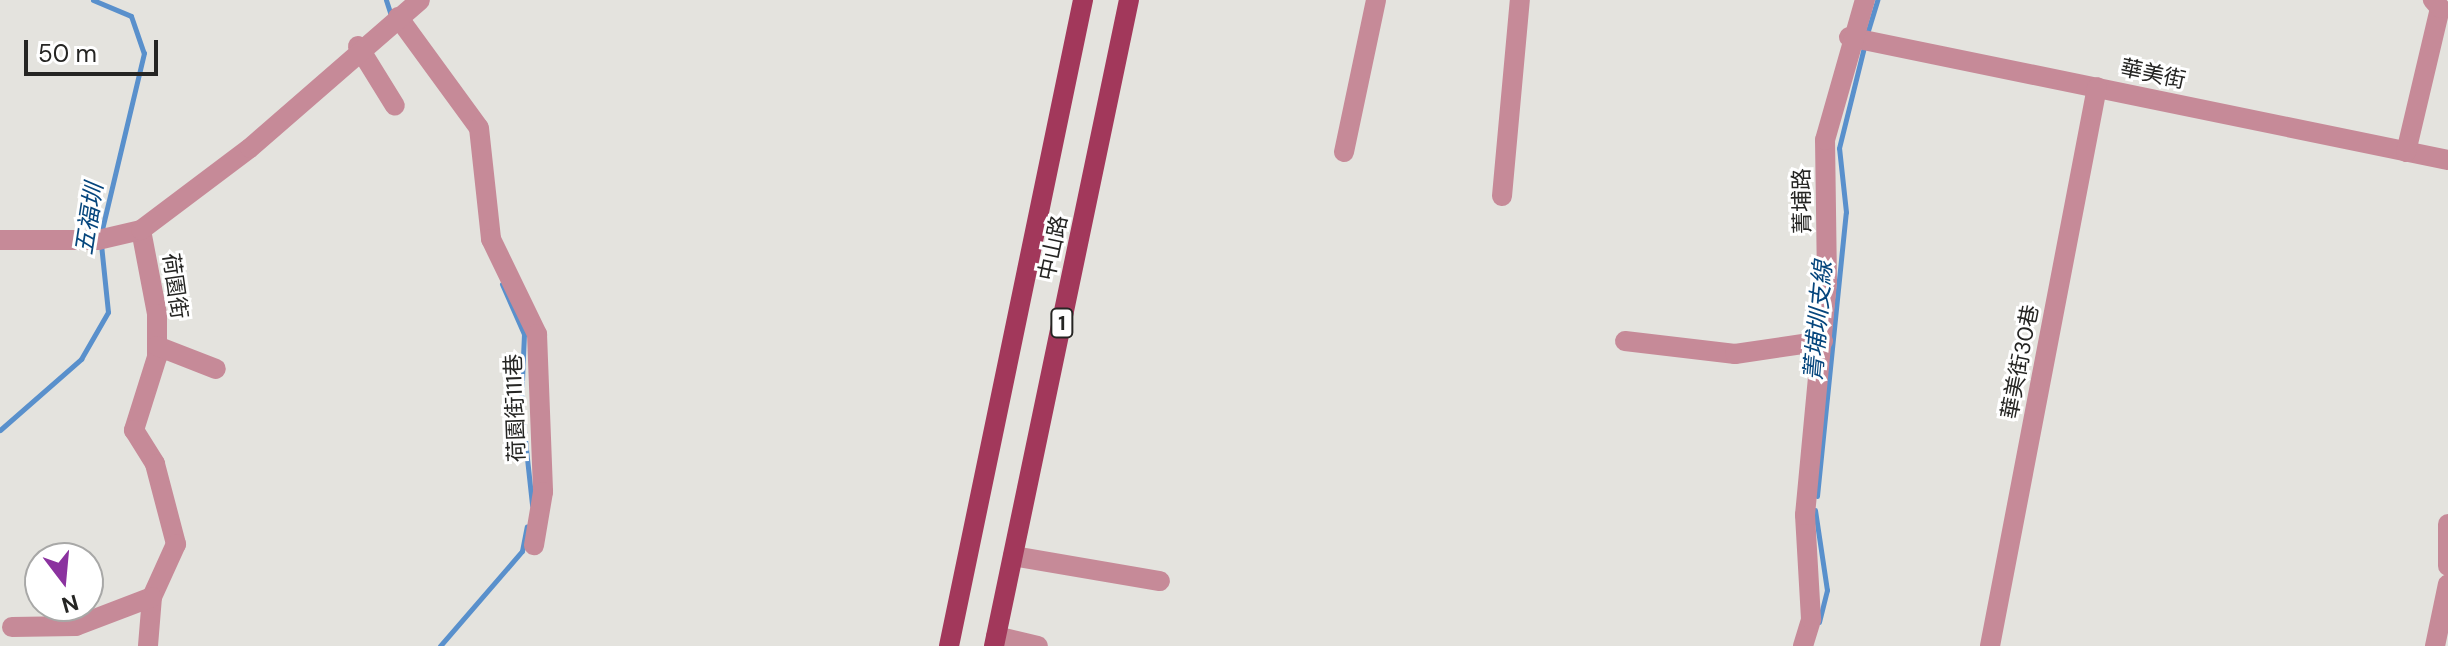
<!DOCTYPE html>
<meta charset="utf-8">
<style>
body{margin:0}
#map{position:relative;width:2448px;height:646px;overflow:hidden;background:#e4e3de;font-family:"DM Sans","Noto Sans TC",sans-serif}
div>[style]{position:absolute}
.stream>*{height:5px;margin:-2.5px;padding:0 2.5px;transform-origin:2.5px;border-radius:2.5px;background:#5990cc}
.minor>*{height:20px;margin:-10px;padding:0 10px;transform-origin:10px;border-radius:10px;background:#c68a98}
.major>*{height:20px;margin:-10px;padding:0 10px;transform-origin:10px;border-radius:10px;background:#a2385b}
span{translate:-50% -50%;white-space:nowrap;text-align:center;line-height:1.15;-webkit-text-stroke:6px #fff;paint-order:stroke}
.shield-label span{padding:2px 6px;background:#fff;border:2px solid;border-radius:6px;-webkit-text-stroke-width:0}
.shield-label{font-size:20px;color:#252523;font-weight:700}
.street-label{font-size:22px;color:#252523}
.water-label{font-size:24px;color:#06467d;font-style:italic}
.north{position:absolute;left:24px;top:542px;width:80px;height:80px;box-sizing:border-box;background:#fff;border:2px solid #a8a8a7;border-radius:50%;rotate:164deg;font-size:22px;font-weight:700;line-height:32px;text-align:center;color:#252523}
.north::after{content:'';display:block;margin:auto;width:28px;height:36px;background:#8b329f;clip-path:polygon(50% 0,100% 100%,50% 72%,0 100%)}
.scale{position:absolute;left:24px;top:40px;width:134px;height:36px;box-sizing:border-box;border:4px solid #252523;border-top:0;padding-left:10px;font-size:24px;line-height:28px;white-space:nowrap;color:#252523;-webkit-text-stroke:6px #fff;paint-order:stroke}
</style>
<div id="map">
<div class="stream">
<div style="left:93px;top:0;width:41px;rotate:22.8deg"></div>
<div style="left:131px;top:16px;width:39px;rotate:71deg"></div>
<div style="left:144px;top:53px;width:186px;rotate:103.4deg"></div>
<div style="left:386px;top:0;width:19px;rotate:72deg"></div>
<div style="left:1866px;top:37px;width:39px;rotate:-73deg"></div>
<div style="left:502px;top:284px;width:55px;rotate:66.3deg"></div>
<div style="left:524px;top:334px;width:69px;rotate:92.5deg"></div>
<div style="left:521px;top:403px;width:103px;rotate:83.8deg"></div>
<div style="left:0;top:430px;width:108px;rotate:-41.2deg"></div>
<div style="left:81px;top:359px;width:54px;rotate:-60.1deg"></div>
<div style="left:108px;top:312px;width:68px;rotate:-95.9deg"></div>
<div style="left:1817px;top:496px;width:285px;rotate:-84.2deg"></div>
<div style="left:1846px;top:212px;width:64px;rotate:-96.2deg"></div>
<div style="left:1839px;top:148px;width:104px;rotate:-76.1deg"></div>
<div style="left:1815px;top:510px;width:81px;rotate:81.5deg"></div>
<div style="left:1827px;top:590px;width:33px;rotate:104deg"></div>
<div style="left:440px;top:646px;width:125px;rotate:-49.2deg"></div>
<div style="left:522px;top:551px;width:25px;rotate:-79deg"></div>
</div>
<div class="minor">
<div style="left:398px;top:17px;width:137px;rotate:53.9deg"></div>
<div style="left:479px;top:128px;width:112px;rotate:83.8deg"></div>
<div style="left:491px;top:239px;width:106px;rotate:64.2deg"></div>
<div style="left:537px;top:334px;width:158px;rotate:87.8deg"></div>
<div style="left:543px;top:492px;width:54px;rotate:99.6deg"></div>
<div style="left:1849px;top:37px;width:611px;rotate:11.6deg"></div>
<div style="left:358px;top:46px;width:70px;rotate:58.3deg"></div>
<div style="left:1344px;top:152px;width:155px;rotate:-78.1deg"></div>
<div style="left:2406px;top:152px;width:148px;rotate:-76.7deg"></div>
<div style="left:2440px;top:8px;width:11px;rotate:-131deg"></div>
<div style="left:1502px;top:196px;width:197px;rotate:-84.8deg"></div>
<div style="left:141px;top:230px;width:86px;rotate:79.2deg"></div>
<div style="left:157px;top:314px;width:43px;rotate:90deg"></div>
<div style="left:157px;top:357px;width:77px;rotate:107.5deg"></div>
<div style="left:134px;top:430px;width:40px;rotate:58deg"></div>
<div style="left:155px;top:464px;width:83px;rotate:75.3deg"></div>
<div style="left:176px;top:544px;width:58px;rotate:114.4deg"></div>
<div style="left:152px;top:597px;width:49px;rotate:94.7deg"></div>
<div style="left:0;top:240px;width:98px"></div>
<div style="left:98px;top:240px;width:44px;rotate:-13.1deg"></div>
<div style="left:141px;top:230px;width:136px;rotate:-37deg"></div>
<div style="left:250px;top:148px;width:225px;rotate:-41deg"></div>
<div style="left:1625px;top:341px;width:111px;rotate:6.7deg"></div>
<div style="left:1735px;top:354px;width:89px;rotate:-8.4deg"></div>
<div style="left:157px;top:346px;width:63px;rotate:21.3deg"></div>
<div style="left:2448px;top:524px;width:42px;rotate:90deg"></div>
<div style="left:1013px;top:556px;width:149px;rotate:9.7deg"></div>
<div style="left:12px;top:627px;width:64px;rotate:-0.9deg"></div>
<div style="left:76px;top:626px;width:81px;rotate:-20.9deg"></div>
<div style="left:996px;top:636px;width:43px;rotate:13.4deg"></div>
<div style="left:1803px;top:646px;width:28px;rotate:-73deg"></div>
<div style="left:1811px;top:619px;width:104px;rotate:-93.3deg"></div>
<div style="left:1805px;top:515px;width:234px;rotate:-84.6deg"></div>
<div style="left:1827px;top:282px;width:142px;rotate:-90.8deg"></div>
<div style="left:1825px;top:140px;width:146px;rotate:-74.1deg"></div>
<div style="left:1990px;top:646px;width:569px;rotate:-79.16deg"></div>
<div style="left:2435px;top:646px;width:63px;rotate:-78.2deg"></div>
</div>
<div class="major">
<div style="left:949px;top:646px;width:660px;rotate:-78.28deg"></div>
<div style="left:994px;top:646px;width:660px;rotate:-78.2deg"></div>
</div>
<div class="shield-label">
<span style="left:1062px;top:323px">1</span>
</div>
<div class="street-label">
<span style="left:2153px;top:74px;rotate:12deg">華美街</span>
<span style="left:1802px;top:201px;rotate:-91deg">菁埔路</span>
<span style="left:1053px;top:248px;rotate:-78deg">中山路</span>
<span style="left:175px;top:286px;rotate:82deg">荷園街</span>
<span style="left:2020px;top:362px;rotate:-79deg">華美街30巷</span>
<span style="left:515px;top:408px;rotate:-92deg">荷園街111巷</span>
</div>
<div class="water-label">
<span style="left:89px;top:219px;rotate:-81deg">五福圳</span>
<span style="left:1818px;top:321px;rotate:-85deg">菁埔圳支線</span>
</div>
<div class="north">N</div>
<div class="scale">50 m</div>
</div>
